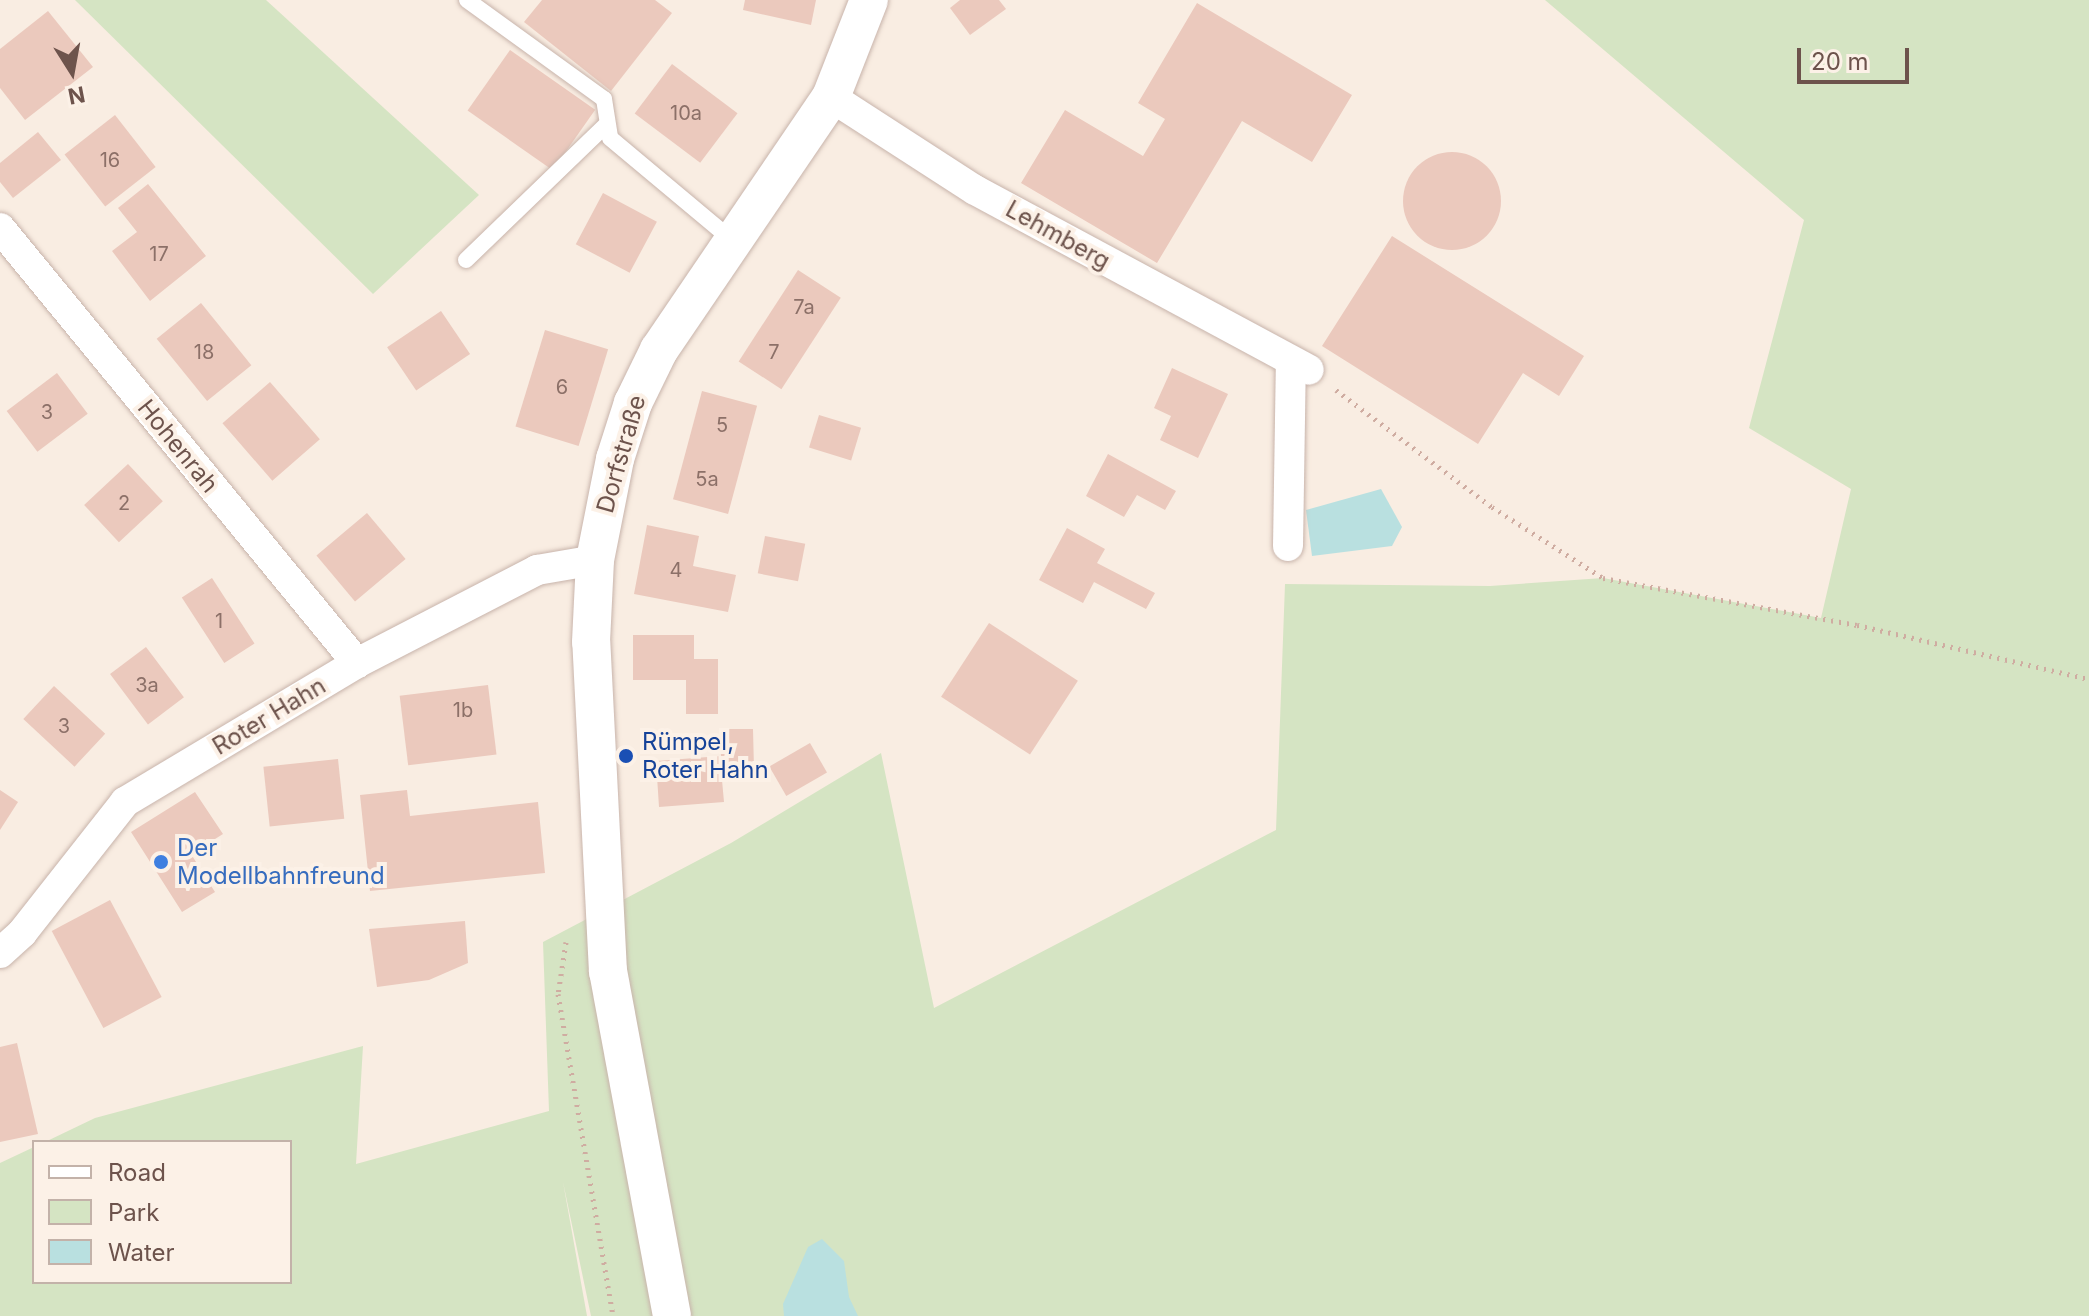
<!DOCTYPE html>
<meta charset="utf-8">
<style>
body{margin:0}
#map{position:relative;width:2089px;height:1316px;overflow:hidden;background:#f9ede2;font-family:Inter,sans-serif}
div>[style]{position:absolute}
.green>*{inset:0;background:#d5e4c3}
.water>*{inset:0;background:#b9e0e0}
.building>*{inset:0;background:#ebc9bd;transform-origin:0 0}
.round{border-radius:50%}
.path>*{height:5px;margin-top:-2.5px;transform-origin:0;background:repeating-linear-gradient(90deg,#cfaca1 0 2px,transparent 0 8px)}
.roads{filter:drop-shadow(0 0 2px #c8b4ab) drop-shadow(0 0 2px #c8b4ab)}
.service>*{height:16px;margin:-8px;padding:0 8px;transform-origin:8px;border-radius:8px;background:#fff}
.minor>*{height:30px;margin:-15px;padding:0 15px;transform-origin:15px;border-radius:15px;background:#fff}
.tertiary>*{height:38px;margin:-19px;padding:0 19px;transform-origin:19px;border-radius:19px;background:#fff}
.dots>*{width:22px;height:22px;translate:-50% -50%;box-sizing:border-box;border:4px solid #fcf1e7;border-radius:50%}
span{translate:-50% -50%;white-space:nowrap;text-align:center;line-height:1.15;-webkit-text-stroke:8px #fcf1e7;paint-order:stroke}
.number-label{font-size:20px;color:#8c7068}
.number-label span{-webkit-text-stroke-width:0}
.street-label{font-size:24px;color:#6d534c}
.transit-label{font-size:24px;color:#164399}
.left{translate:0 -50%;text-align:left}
.shop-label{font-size:24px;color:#366cbe}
.legend{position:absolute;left:32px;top:1140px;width:260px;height:144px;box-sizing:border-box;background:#fcf1e7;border:2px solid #c3b2a9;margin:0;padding:10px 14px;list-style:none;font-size:24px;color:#6d534c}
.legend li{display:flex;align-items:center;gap:16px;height:40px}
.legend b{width:40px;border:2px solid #c3b2a9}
.north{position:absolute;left:32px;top:32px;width:80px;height:80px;-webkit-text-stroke:6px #fcf1e7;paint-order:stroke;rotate:169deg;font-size:22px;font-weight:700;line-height:32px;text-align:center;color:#6d534c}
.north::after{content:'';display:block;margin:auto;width:28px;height:36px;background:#6d534c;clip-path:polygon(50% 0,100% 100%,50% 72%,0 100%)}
.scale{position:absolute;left:1797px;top:48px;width:112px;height:36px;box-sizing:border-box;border:4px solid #6d534c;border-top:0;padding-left:10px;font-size:24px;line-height:28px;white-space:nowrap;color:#6d534c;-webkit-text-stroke:6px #fcf1e7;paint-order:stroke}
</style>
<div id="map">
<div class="green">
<div style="clip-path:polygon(75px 0,266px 0,479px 195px,373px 294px)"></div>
<div style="clip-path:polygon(1545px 0,2089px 0,2089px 1316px,591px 1316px,563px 1182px,587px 1316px,0 1316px,0 1163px,34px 1147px,34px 1282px,290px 1282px,290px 1142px,45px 1142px,95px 1118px,363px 1046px,356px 1164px,549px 1111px,543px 942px,731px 843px,881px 753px,934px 1008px,1276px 830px,1285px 584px,1490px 586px,1603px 578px,1821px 618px,1851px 489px,1749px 428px,1804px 220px)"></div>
</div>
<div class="water">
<div style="clip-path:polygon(1381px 489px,1402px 527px,1392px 546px,1312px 556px,1306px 510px)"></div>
<div style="clip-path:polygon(822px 1239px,844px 1261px,849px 1297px,858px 1316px,784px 1316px,783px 1304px,808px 1247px)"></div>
</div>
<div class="building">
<div style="clip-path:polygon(542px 0,655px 0,672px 13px,611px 91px,524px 22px)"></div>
<div style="clip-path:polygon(745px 0,816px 0,811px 25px,743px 10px)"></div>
<div style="clip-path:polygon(960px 0,999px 0,1006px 9px,970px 35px,950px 8px)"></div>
<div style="clip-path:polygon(1197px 3px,1352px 95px,1312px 162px,1242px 121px,1157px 263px,1021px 183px,1065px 110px,1143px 156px,1165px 119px,1138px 103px)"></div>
<div style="clip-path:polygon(48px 11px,93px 67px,25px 120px,0 88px,0 49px)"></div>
<div style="left:510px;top:50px;width:104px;height:74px;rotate:35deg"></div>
<div style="left:672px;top:64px;width:82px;height:62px;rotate:37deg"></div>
<div style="left:115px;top:115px;width:66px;height:64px;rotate:52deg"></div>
<div style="clip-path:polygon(38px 132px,61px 160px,13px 198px,0 182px,0 163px)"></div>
<div class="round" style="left:1403px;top:152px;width:98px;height:98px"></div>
<div style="clip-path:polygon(148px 184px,206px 256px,150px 301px,112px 251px,137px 232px,118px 208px)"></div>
<div style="left:603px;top:193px;width:61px;height:58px;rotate:28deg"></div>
<div style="clip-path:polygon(1392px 236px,1584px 356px,1559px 396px,1523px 373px,1478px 444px,1322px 346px)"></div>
<div style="left:798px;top:270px;width:51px;height:109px;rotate:33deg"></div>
<div style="left:201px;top:303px;width:80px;height:57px;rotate:51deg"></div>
<div style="left:441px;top:311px;width:52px;height:65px;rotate:56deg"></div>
<div style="left:545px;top:330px;width:66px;height:101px;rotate:17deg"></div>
<div style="clip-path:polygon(1172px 368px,1228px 394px,1198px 458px,1160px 440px,1171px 416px,1154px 408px)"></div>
<div style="left:57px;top:373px;width:51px;height:63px;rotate:53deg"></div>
<div style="left:270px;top:382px;width:76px;height:63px;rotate:49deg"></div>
<div style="left:702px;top:391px;width:57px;height:112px;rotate:15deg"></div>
<div style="left:819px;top:415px;width:44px;height:34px;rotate:17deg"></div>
<div style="clip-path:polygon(1108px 454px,1176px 491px,1165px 510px,1137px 495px,1124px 517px,1086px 496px)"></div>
<div style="left:128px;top:464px;width:51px;height:60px;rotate:47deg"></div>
<div style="left:367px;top:513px;width:60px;height:66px;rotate:50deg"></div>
<div style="clip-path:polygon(647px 525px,699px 536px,693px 566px,736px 575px,728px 612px,634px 594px)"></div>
<div style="clip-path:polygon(1067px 528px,1105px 549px,1097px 563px,1155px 593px,1146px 609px,1094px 582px,1083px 603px,1039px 580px)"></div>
<div style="left:765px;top:536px;width:41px;height:38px;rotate:11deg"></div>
<div style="left:212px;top:578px;width:78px;height:36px;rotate:57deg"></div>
<div style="left:989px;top:623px;width:106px;height:88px;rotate:33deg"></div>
<div style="clip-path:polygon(633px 635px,694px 635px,694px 659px,718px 659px,718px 714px,686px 714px,686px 680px,633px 680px)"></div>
<div style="left:146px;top:647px;width:63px;height:45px;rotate:53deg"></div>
<div style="left:488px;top:685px;width:70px;height:89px;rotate:83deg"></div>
<div style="left:54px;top:686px;width:70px;height:45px;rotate:43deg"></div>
<div style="clip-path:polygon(720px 729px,753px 729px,754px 769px,721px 769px,724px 802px,659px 807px,656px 761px,721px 756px)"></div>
<div style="left:810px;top:743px;width:34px;height:47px;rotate:60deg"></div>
<div style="left:338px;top:759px;width:60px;height:75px;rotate:84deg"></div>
<div style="clip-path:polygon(0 790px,18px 802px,0 830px)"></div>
<div style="clip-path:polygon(407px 790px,410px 816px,538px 802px,545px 873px,370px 891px,360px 795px)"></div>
<div style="clip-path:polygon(195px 792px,223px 834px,191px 854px,215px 892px,182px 912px,131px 832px)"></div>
<div style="left:110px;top:900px;width:110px;height:66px;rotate:62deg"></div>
<div style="clip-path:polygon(465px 921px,468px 963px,429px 980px,377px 987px,369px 929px)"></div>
<div style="clip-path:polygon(17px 1043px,38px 1134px,0 1142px,0 1047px)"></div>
</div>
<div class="path">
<div style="left:1336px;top:390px;width:195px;rotate:36.9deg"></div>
<div style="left:1492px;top:507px;width:132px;rotate:32.6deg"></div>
<div style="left:1603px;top:578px;width:258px;rotate:10.5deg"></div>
<div style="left:1857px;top:625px;width:238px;rotate:13.1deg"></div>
<div style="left:566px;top:942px;width:53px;rotate:98.7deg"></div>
<div style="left:558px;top:994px;width:327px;rotate:80.3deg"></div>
</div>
<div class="roads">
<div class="service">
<div style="left:467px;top:0;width:169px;rotate:35.9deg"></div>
<div style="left:604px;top:99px;width:39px;rotate:81deg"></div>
<div style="left:610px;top:138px;width:158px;rotate:39.9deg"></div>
<div style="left:466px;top:260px;width:193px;rotate:-44deg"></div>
</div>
<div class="minor">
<div style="left:831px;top:97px;width:171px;rotate:32.9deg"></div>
<div style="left:975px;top:190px;width:379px;rotate:28.3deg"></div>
<div style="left:0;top:228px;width:563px;rotate:50.62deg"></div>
<div style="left:1288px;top:546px;width:183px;rotate:-89.1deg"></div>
<div style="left:0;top:953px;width:30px;rotate:-42deg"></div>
<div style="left:22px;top:933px;width:167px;rotate:-51.8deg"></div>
<div style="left:125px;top:802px;width:270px;rotate:-30.9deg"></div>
<div style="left:357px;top:663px;width:203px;rotate:-27.3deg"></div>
<div style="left:537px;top:570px;width:59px;rotate:-9.8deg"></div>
</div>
<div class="tertiary">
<div style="left:672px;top:1316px;width:350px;rotate:-100.5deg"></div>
<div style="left:608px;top:972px;width:330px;rotate:-92.9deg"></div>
<div style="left:591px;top:642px;width:82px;rotate:-87.2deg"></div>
<div style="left:595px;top:560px;width:103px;rotate:-78.8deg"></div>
<div style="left:615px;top:459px;width:59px;rotate:-72.2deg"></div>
<div style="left:633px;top:403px;width:59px;rotate:-63.9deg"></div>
<div style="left:659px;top:350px;width:306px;rotate:-55.8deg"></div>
<div style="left:831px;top:97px;width:104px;rotate:-68.6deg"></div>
</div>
</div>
<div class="dots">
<div style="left:626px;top:756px;background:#1a4fb4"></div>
<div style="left:161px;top:862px;background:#3f7fe0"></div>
</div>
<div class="number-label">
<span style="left:686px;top:113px">10a</span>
<span style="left:110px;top:160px">16</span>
<span style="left:159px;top:254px">17</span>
<span style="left:804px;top:307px">7a</span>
<span style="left:204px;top:352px">18</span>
<span style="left:774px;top:352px">7</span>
<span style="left:562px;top:387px">6</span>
<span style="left:47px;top:412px">3</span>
<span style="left:722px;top:425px">5</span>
<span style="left:707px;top:479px">5a</span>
<span style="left:124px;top:503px">2</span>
<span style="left:676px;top:570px">4</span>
<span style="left:219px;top:621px">1</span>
<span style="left:147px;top:685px">3a</span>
<span style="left:463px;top:710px">1b</span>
<span style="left:64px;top:726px">3</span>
</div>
<div class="street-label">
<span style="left:1058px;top:235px;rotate:29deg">Lehmberg</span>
<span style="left:178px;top:446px;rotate:51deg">Hohenrah</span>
<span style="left:621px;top:454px;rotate:-74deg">Dorfstraße</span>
<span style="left:269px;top:716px;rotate:-31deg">Roter Hahn</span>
</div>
<div class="transit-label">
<span class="left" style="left:642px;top:756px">Rümpel,<br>Roter Hahn</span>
</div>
<div class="shop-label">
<span class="left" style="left:177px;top:862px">Der<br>Modellbahnfreund</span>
</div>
<ul class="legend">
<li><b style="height:10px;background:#fff"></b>Road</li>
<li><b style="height:22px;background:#d5e4c3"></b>Park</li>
<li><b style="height:22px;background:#b9e0e0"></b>Water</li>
</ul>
<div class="north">N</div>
<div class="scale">20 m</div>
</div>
